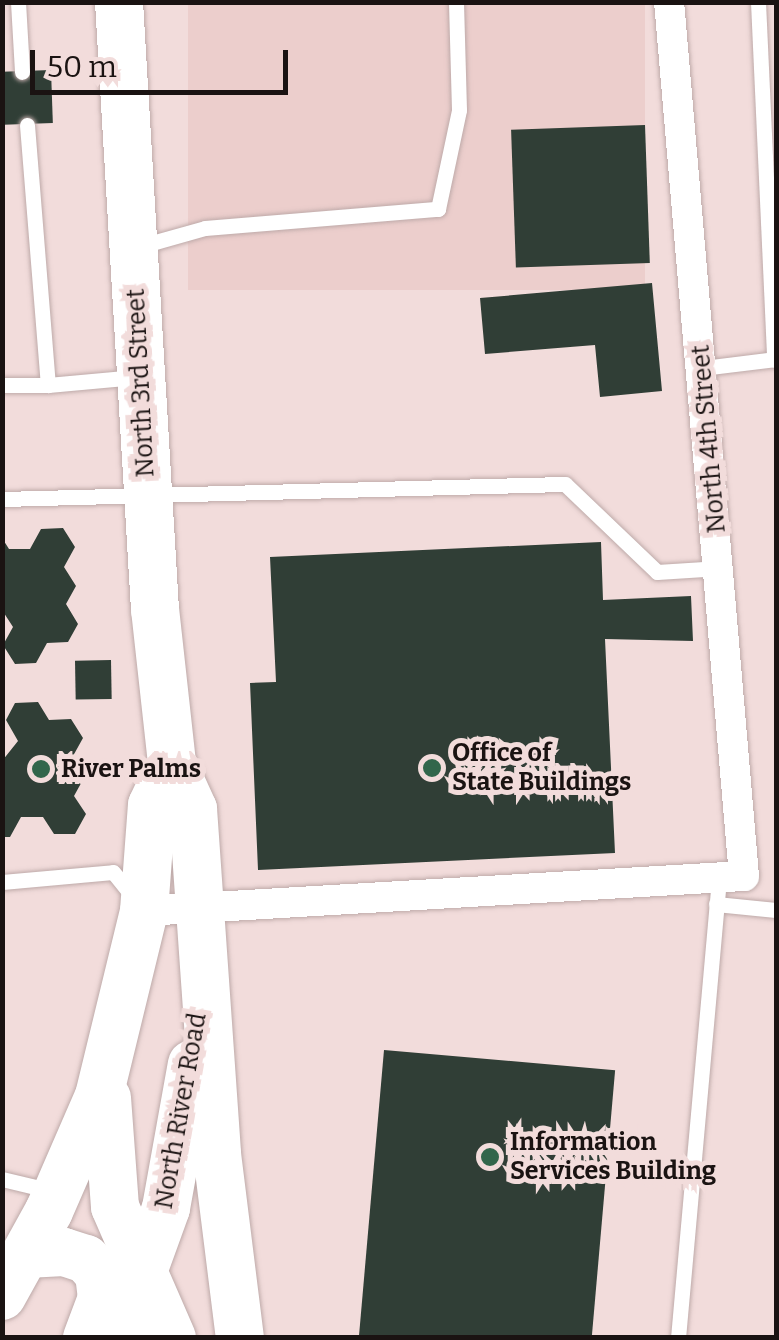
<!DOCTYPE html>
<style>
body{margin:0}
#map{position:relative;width:779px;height:1340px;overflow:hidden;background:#f2dcdb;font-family:Bitter,serif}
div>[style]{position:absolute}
.built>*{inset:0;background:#eccecc;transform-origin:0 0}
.building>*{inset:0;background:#303e36;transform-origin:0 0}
.roads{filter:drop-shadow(0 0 2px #beaaa9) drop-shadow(0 0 2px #beaaa9)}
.lane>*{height:15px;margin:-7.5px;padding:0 7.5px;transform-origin:7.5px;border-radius:7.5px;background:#fff}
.street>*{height:30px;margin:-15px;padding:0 15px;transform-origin:15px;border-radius:15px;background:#fff}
.primary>*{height:48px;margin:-24px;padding:0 24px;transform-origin:24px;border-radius:24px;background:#fff}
.dots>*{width:28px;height:28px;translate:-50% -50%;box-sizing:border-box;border:5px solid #f2dcdb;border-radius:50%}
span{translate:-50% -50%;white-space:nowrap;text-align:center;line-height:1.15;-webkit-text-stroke:10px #f2dcdb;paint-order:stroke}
.street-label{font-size:25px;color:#1a1312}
.poi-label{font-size:25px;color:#1a1312;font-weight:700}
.left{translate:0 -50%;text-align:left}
.frame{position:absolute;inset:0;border:5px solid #1a1312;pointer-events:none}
.scale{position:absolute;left:30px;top:50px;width:258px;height:45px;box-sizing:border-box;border:5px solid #1a1312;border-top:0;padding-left:12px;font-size:30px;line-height:35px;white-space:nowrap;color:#1a1312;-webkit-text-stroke:8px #f2dcdb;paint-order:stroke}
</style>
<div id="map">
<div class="built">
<div style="left:188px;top:3px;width:457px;height:287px"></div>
</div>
<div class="building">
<div style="left:51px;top:70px;width:53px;height:49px;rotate:88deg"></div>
<div style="left:645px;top:125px;width:138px;height:134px;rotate:88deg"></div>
<div style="clip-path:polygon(652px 283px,662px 391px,600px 397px,595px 345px,485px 354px,480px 298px)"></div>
<div style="clip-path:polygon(63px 528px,75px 547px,64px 567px,76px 586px,66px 604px,78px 624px,68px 642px,47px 643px,36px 663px,15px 664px,3px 645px,13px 627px,2px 610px,2px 538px,9px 549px,30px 549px,41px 529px)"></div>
<div style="clip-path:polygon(601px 542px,603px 600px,691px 596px,693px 641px,605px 639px,615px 853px,258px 870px,250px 683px,276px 682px,270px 557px)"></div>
<div style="left:111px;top:660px;width:39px;height:36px;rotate:89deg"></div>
<div style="clip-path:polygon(38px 702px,49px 720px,71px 719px,83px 738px,73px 756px,85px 776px,74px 796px,86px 814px,75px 834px,54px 834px,43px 817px,21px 817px,10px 837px,2px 837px,2px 761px,18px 741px,6px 720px,15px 703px)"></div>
<div style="left:384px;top:1050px;width:232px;height:289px;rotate:5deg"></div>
</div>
<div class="roads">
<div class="lane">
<div style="left:18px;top:2px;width:70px;rotate:86.7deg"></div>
<div style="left:758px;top:2px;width:358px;rotate:87.4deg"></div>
<div style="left:27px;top:125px;width:261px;rotate:85.4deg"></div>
<div style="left:48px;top:385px;width:88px;rotate:-5.2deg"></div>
<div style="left:141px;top:246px;width:66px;rotate:-15.7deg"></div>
<div style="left:205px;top:228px;width:234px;rotate:-4.7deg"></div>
<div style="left:438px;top:209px;width:101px;rotate:-78deg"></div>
<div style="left:459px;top:110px;width:108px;rotate:-91.6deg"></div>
<div style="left:703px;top:368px;width:74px;rotate:-7deg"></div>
<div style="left:2px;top:385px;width:46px"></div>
<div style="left:2px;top:499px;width:563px;rotate:-1.53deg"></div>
<div style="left:565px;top:484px;width:127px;rotate:43.7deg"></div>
<div style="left:657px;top:572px;width:63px;rotate:-3.6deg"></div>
<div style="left:2px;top:882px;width:111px;rotate:-5.1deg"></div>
<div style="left:113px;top:872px;width:35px;rotate:51deg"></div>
<div style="left:716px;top:904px;width:60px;rotate:5.7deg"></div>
<div style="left:2px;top:1179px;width:51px;rotate:13.5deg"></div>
<div style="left:678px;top:1338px;width:461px;rotate:-84.9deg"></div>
</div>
<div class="street">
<div style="left:144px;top:911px;width:601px;rotate:-3.34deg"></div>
<div style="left:744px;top:876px;width:877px;rotate:-94.9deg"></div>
</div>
<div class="primary">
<div style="left:119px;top:2px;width:608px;rotate:86.61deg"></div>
<div style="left:155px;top:609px;width:155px;rotate:83.7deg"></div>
<div style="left:172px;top:763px;width:51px;rotate:65.5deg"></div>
<div style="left:193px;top:809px;width:346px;rotate:86deg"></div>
<div style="left:217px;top:1154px;width:185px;rotate:82.9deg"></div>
<div style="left:107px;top:1098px;width:109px;rotate:85.8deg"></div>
<div style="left:115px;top:1207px;width:143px;rotate:66.5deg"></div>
<div style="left:26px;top:1254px;width:38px;rotate:-3deg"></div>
<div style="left:64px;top:1252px;width:23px;rotate:18deg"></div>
<div style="left:86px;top:1259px;width:20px;rotate:49deg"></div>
<div style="left:99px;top:1274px;width:24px;rotate:83deg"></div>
<div style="left:102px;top:1298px;width:43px;rotate:110.6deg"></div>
<div style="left:2px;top:1296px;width:97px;rotate:-61.1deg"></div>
<div style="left:49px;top:1211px;width:125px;rotate:-66.5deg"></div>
<div style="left:99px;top:1096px;width:190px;rotate:-76.3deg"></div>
<div style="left:144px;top:911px;width:106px;rotate:-85.7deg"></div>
<div style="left:152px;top:805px;width:47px;rotate:-64.5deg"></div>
<div style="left:119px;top:1338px;width:138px;rotate:-70.1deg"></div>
<div style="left:166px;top:1208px;width:146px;rotate:-79.8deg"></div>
</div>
</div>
<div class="dots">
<div style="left:432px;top:768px;background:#32664b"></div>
<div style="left:41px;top:769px;background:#32664b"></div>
<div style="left:490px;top:1157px;background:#32664b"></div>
</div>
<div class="street-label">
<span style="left:141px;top:383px;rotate:-93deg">North 3rd Street</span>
<span style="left:709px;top:439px;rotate:-95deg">North 4th Street</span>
<span style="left:181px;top:1111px;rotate:-80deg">North River Road</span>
</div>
<div class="poi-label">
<span class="left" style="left:452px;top:768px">Office of<br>State Buildings</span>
<span class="left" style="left:61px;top:769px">River Palms</span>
<span class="left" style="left:510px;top:1157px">Information<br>Services Building</span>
</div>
<div class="frame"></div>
<div class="scale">50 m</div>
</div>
